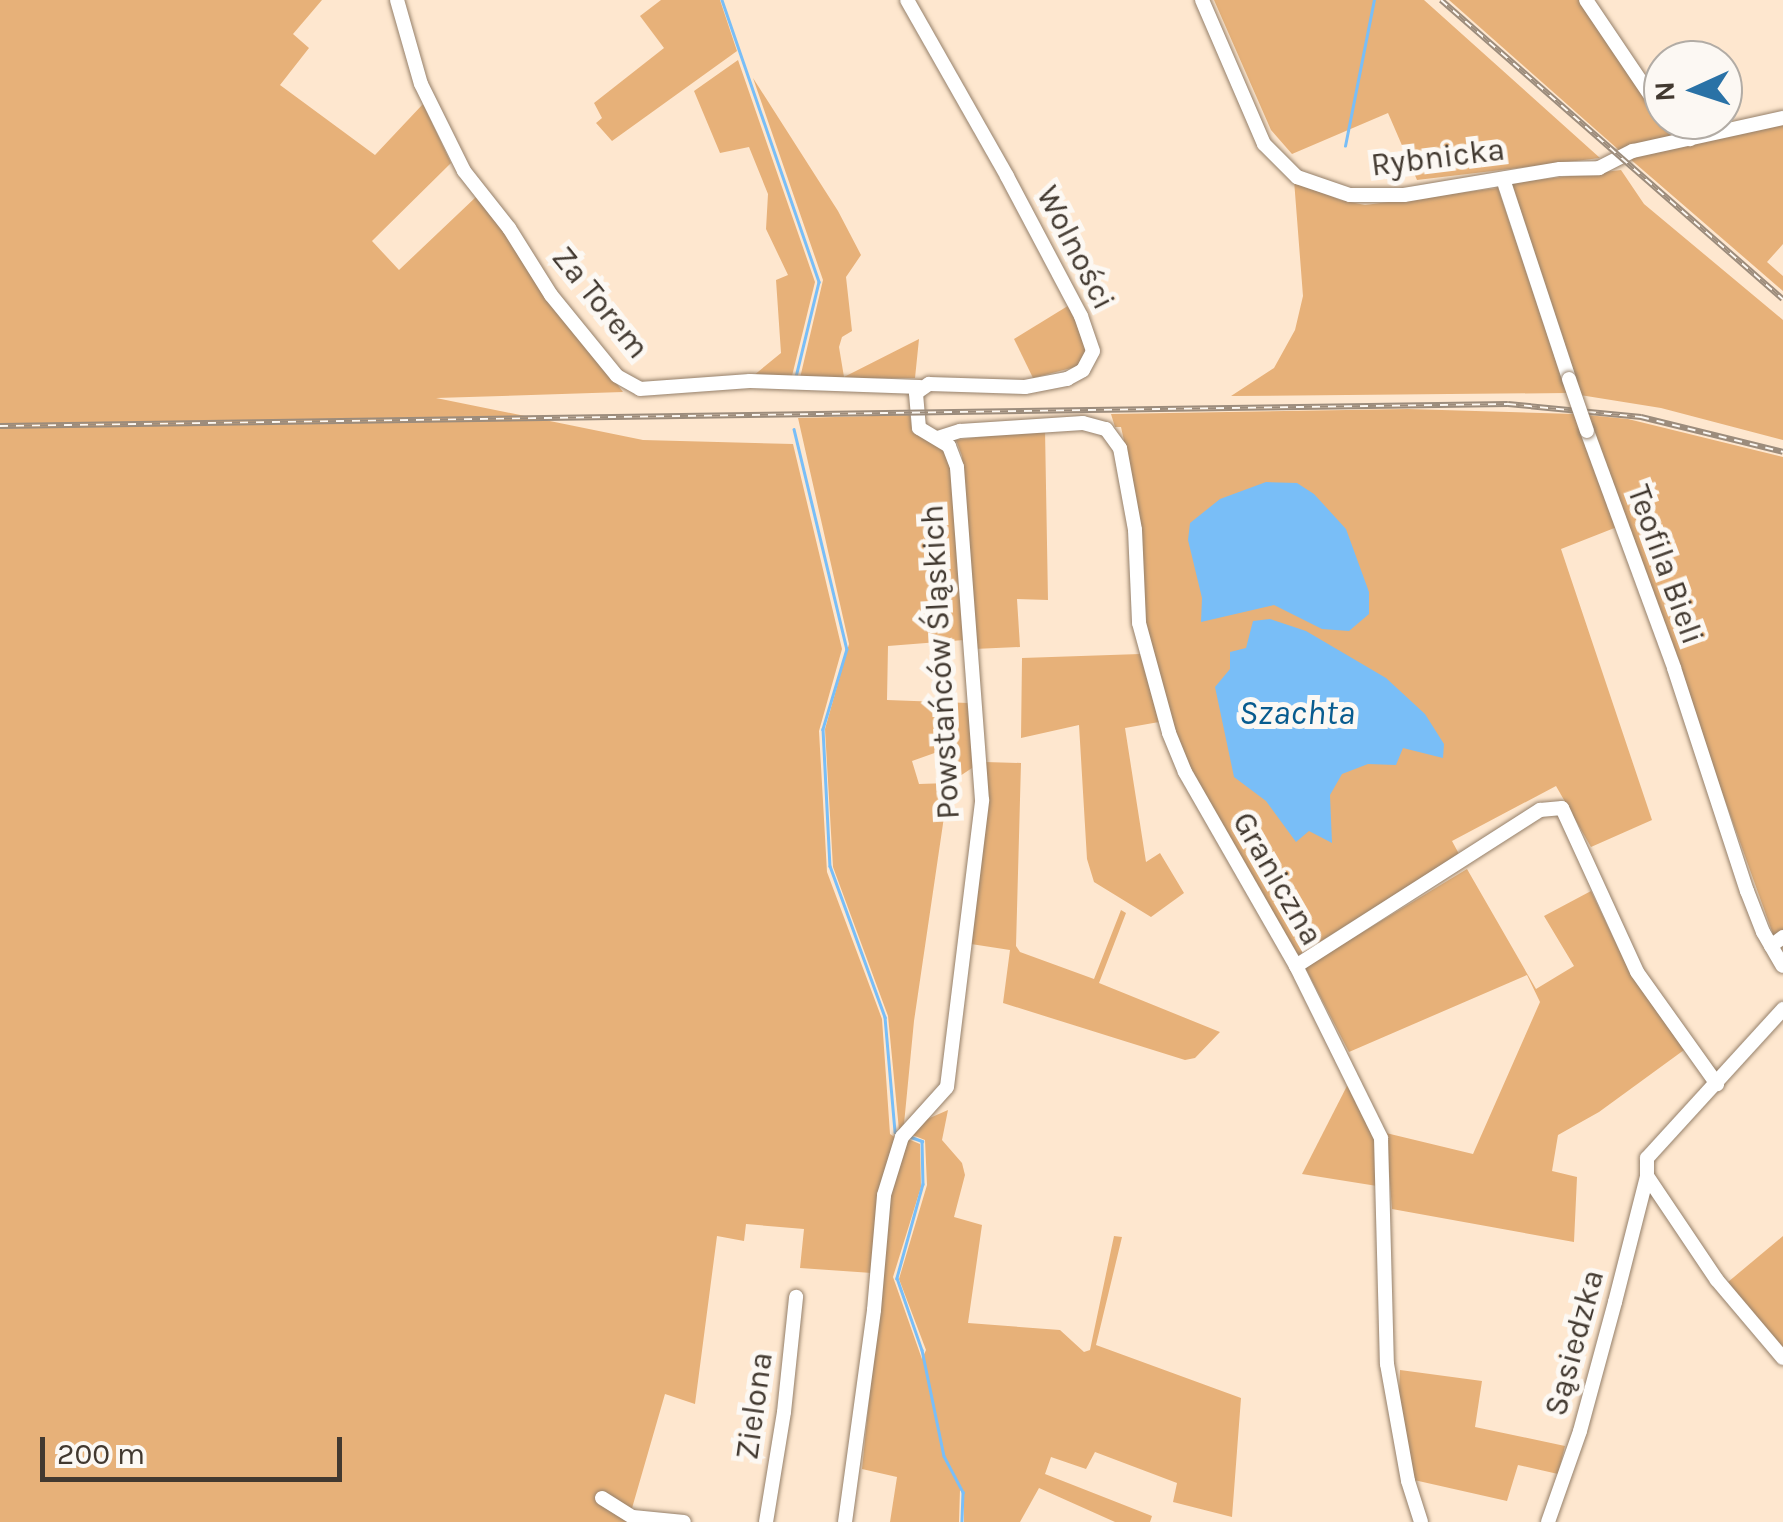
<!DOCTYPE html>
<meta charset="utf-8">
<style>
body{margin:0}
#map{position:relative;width:1783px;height:1522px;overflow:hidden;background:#fee7cf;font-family:Karla,sans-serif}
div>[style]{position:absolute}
.green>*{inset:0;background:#e7b179}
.water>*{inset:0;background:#79bef7}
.stream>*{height:2.5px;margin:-1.25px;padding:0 1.25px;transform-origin:1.25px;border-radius:1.25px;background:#79bef7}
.roads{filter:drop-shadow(0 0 2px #95806a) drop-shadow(0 0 2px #95806a)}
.minor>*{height:14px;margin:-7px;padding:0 7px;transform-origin:7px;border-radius:7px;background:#fff}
.rail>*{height:6px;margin-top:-3px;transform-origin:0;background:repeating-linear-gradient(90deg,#fcf8f3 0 8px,#9c8c7c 0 16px);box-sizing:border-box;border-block:2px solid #9c8c7c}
.bridges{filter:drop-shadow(0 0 2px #95806a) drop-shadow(0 0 2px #95806a)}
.minor-bridge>*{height:14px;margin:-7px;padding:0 7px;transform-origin:7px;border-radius:7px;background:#fff}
span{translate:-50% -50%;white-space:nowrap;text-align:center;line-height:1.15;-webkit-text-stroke:10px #fcf8f3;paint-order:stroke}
.street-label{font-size:32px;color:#423930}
.water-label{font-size:35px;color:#075b8f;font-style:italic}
.north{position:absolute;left:1643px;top:40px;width:100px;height:100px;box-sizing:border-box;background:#fcf8f3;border:2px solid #b2aca5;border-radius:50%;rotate:267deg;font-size:28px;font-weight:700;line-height:40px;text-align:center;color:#423930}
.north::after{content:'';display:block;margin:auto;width:35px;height:45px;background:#2a72a6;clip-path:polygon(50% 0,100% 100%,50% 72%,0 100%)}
.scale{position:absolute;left:40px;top:1437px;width:302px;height:45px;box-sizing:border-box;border:5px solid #423930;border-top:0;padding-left:12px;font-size:30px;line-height:35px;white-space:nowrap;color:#423930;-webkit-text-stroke:8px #fcf8f3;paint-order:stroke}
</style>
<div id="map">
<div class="green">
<div style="clip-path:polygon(0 0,322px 0,293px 34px,309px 48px,280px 85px,375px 155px,423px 104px,451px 163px,372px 241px,399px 270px,477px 196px,623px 392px,436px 398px,643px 440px,793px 444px,842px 649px,819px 731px,827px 872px,882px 1019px,890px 1134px,896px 1138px,872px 1273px,800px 1268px,804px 1229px,746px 1224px,744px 1241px,717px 1236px,695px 1404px,665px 1394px,628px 1522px,0 1522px)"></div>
<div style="clip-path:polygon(661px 0,720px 0,737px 51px,612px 141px,596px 123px,602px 118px,594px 103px,664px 48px,640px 16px)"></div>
<div style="clip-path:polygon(1214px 0,1424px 0,1600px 158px,1417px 180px,1388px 113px,1292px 154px,1271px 130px)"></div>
<div style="clip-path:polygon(1449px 0,1587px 0,1682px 135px,1620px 151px)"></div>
<div style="clip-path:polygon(738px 60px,815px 282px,792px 376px,753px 376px,781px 353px,776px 280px,788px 275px,766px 229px,768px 194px,749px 147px,720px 153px,694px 91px)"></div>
<div style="clip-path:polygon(753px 78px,838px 211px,861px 255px,846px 277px,852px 331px,842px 337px,839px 347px,844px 377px,919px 339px,915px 378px,800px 378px,823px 280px)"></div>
<div style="clip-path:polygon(1783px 122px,1783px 244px,1767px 262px,1783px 276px,1783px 291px,1629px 158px)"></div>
<div style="clip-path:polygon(1621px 170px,1644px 204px,1783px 320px,1783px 440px,1661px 408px,1580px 395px,1550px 316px,1512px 183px)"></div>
<div style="clip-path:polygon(1294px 180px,1340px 200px,1365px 205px,1498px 188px,1567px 393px,1231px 396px,1274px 368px,1295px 330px,1303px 296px)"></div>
<div style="clip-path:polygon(1071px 304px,1088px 354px,1079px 366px,1033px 378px,1014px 339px)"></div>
<div style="clip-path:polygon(1408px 409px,1575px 414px,1617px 527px,1561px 549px,1652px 820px,1591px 847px,1556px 786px,1452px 841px,1459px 854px,1299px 955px,1291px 949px,1184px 763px,1147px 631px,1137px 500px,1121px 427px,1115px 427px,1111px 414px)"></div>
<div style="clip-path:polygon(910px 415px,912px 432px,946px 451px,954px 486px,964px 640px,888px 646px,887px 700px,968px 703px,975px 766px,954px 780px,943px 750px,912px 761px,919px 784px,949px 783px,914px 1021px,904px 1124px,899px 1130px,888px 1016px,833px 867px,825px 729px,849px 644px,798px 418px)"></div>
<div style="clip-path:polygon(1587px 415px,1628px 419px,1783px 457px,1783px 932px,1774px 937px)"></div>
<div style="clip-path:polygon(1045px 429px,1048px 600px,1017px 599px,1020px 647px,974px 649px,962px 456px,956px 440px)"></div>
<div style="clip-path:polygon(1140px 654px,1159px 722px,1125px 728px,1146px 862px,1160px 853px,1184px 893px,1151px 917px,1094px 882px,1087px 859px,1079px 725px,1021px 738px,1022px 658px)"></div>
<div style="clip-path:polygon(985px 762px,1021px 763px,1016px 946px,1020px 952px,1094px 979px,1121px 910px,1126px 913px,1099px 983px,1220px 1032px,1195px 1058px,1185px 1060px,1003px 1003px,1010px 950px,971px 944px)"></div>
<div style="clip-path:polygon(1467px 869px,1536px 989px,1574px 966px,1544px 916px,1591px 891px,1630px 973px,1684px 1050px,1599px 1112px,1558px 1135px,1552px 1171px,1577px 1177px,1574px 1242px,1392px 1209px,1386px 1133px,1473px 1154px,1540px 1002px,1527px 975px,1349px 1052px,1305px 967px)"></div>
<div style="clip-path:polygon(1349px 1082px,1375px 1130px,1377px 1186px,1302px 1174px)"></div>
<div style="clip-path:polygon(948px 1110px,942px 1140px,962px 1163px,965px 1175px,954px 1217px,982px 1225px,968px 1323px,1060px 1330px,1084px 1352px,1090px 1350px,1114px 1236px,1122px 1237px,1096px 1345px,1241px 1398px,1232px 1517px,1173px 1502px,1177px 1483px,1095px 1452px,1086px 1469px,1051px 1457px,1045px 1474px,1152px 1516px,1150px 1522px,1115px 1522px,1039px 1488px,1020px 1522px,964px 1522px,964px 1494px,960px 1490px,959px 1522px,890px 1522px,897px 1477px,862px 1469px,890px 1195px,908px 1139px,920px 1144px,921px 1187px,893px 1277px,922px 1359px,926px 1350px,899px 1279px,927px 1185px,925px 1140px,910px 1134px,916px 1124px)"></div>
<div style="clip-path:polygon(1783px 1236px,1783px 1350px,1728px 1282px)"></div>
<div style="clip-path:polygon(1400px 1370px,1482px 1381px,1475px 1427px,1565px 1446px,1558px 1474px,1518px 1465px,1507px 1501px,1414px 1480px,1398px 1414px)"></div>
</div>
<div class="water">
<div style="clip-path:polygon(1266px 482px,1297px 483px,1314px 494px,1346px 529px,1369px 592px,1369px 614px,1349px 631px,1322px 629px,1274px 605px,1201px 622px,1202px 598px,1188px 540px,1190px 523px,1220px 499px)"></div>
<div style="clip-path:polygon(1270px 619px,1306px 631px,1386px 678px,1425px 714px,1444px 744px,1443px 758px,1403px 748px,1396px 765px,1368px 764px,1342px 774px,1330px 795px,1332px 843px,1309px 831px,1296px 842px,1266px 801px,1234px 777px,1215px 687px,1230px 669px,1230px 652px,1246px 648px,1253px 621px)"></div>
</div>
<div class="stream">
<div style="left:722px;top:0;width:298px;rotate:71deg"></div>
<div style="left:819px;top:282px;width:98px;rotate:103.6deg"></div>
<div style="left:1345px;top:146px;width:149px;rotate:-78.8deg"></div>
<div style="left:794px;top:429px;width:226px;rotate:76.5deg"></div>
<div style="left:847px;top:649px;width:84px;rotate:106.7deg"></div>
<div style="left:823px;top:729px;width:137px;rotate:87.1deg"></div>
<div style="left:830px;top:866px;width:161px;rotate:70deg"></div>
<div style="left:885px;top:1017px;width:115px;rotate:85deg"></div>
<div style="left:895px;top:1132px;width:4px;rotate:14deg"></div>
<div style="left:911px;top:1137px;width:12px;rotate:20deg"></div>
<div style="left:922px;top:1141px;width:43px;rotate:88.7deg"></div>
<div style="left:923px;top:1184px;width:98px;rotate:105.5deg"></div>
<div style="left:897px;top:1278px;width:76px;rotate:70.9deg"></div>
<div style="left:922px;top:1350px;width:108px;rotate:78.3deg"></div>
<div style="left:944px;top:1456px;width:41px;rotate:62.2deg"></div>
<div style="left:963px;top:1492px;width:30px;rotate:92deg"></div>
</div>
<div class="roads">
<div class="minor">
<div style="left:397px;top:0;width:87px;rotate:74.1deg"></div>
<div style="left:421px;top:84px;width:97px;rotate:63.7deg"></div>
<div style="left:464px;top:171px;width:73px;rotate:51.7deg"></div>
<div style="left:509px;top:228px;width:79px;rotate:57.9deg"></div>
<div style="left:551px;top:295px;width:104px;rotate:50.8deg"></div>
<div style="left:617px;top:376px;width:26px;rotate:29deg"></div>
<div style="left:640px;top:389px;width:110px;rotate:-4.2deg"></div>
<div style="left:750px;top:381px;width:170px;rotate:2deg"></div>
<div style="left:1202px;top:0;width:157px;rotate:66.7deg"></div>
<div style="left:1264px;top:144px;width:47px;rotate:45deg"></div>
<div style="left:1297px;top:177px;width:56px;rotate:18.8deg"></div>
<div style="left:1350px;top:195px;width:54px"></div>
<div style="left:1404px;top:195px;width:158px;rotate:-9.5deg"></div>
<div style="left:1560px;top:169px;width:39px;rotate:-1deg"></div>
<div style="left:1599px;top:168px;width:38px;rotate:-27deg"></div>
<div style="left:1633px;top:151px;width:154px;rotate:-12.4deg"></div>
<div style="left:1586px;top:0;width:138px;rotate:56deg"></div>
<div style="left:1667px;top:120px;width:30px;rotate:40deg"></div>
<div style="left:1503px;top:179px;width:211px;rotate:71.7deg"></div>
<div style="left:1587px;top:431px;width:252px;rotate:69.8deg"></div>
<div style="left:1674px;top:668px;width:235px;rotate:71.9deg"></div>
<div style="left:1747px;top:891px;width:44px;rotate:68.7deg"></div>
<div style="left:1763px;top:932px;width:39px;rotate:60deg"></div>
<div style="left:938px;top:438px;width:23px;rotate:-18deg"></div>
<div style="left:960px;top:431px;width:123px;rotate:-3.7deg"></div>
<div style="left:1083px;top:423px;width:24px;rotate:15deg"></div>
<div style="left:1106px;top:429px;width:24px;rotate:54deg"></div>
<div style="left:1120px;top:448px;width:83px;rotate:79.6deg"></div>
<div style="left:1135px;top:530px;width:93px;rotate:87.5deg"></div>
<div style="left:1139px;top:623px;width:114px;rotate:74.7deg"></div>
<div style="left:1169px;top:733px;width:42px;rotate:67.7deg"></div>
<div style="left:1185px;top:772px;width:224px;rotate:60.2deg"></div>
<div style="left:1296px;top:966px;width:192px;rotate:63.7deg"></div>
<div style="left:1381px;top:1138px;width:226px;rotate:88.5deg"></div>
<div style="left:1387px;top:1364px;width:119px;rotate:79.8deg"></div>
<div style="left:1408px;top:1481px;width:43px;rotate:72.4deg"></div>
<div style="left:1771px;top:946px;width:15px;rotate:-37deg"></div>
<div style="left:1296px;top:966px;width:290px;rotate:-32.6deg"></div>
<div style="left:1540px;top:810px;width:22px;rotate:-5deg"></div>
<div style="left:1562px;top:808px;width:180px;rotate:65.4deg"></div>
<div style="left:1637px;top:972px;width:138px;rotate:54.5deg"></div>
<div style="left:1647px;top:1176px;width:125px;rotate:56.1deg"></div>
<div style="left:1717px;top:1280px;width:102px;rotate:49.8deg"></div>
<div style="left:602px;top:1498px;width:36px;rotate:32deg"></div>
<div style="left:633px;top:1517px;width:51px;rotate:5.6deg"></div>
<div style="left:766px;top:1522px;width:111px;rotate:-80.7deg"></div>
<div style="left:784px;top:1412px;width:116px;rotate:-84deg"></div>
<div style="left:845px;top:1522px;width:214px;rotate:-82.2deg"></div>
<div style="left:874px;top:1310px;width:115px;rotate:-85deg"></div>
<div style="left:884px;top:1195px;width:61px;rotate:-72.8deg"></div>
<div style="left:902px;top:1137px;width:67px;rotate:-48deg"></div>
<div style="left:947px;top:1087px;width:289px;rotate:-83deg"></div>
<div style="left:982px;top:800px;width:334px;rotate:-94.3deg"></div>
<div style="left:957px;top:467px;width:22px;rotate:-111deg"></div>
<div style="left:949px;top:446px;width:35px;rotate:-149deg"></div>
<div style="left:919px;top:428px;width:35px;rotate:-95deg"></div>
<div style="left:916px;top:393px;width:16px;rotate:-35deg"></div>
<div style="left:929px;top:384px;width:96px;rotate:1.8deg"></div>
<div style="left:1025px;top:387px;width:43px;rotate:-10.8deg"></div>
<div style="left:1067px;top:379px;width:18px;rotate:-29deg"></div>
<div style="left:1083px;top:370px;width:21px;rotate:-62deg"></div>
<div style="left:1093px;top:351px;width:37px;rotate:-109deg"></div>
<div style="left:1081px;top:316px;width:158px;rotate:-117.9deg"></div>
<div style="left:1007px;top:176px;width:202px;rotate:-119.6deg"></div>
<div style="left:1548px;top:1522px;width:96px;rotate:-70.6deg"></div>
<div style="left:1580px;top:1431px;width:134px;rotate:-74.8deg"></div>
<div style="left:1615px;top:1302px;width:130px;rotate:-75.7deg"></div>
<div style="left:1647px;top:1176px;width:18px;rotate:-90deg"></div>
<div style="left:1647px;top:1158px;width:202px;rotate:-47.6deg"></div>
</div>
</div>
<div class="rail">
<div style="left:1441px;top:0;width:454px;rotate:41.2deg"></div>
<div style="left:0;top:426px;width:1508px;rotate:-0.84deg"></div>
<div style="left:1508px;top:404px;width:134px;rotate:5.6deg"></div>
<div style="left:1641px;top:417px;width:146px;rotate:13.8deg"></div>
</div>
<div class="bridges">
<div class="minor-bridge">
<div style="left:1569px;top:379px;width:55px;rotate:70.9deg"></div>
</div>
</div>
<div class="street-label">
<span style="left:1438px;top:158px;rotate:-7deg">Rybnicka</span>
<span style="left:1075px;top:248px;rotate:63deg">Wolności</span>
<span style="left:600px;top:303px;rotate:51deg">Za Torem</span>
<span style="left:1665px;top:565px;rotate:70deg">Teofila Bieli</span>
<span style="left:941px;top:662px;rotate:-93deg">Powstańców Śląskich</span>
<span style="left:1277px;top:879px;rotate:60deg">Graniczna</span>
<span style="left:1575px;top:1343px;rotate:-75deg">Sąsiedzka</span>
<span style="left:755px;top:1406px;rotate:-82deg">Zielona</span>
</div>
<div class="water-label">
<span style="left:1297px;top:713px">Szachta</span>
</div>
<div class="north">N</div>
<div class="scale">200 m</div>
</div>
